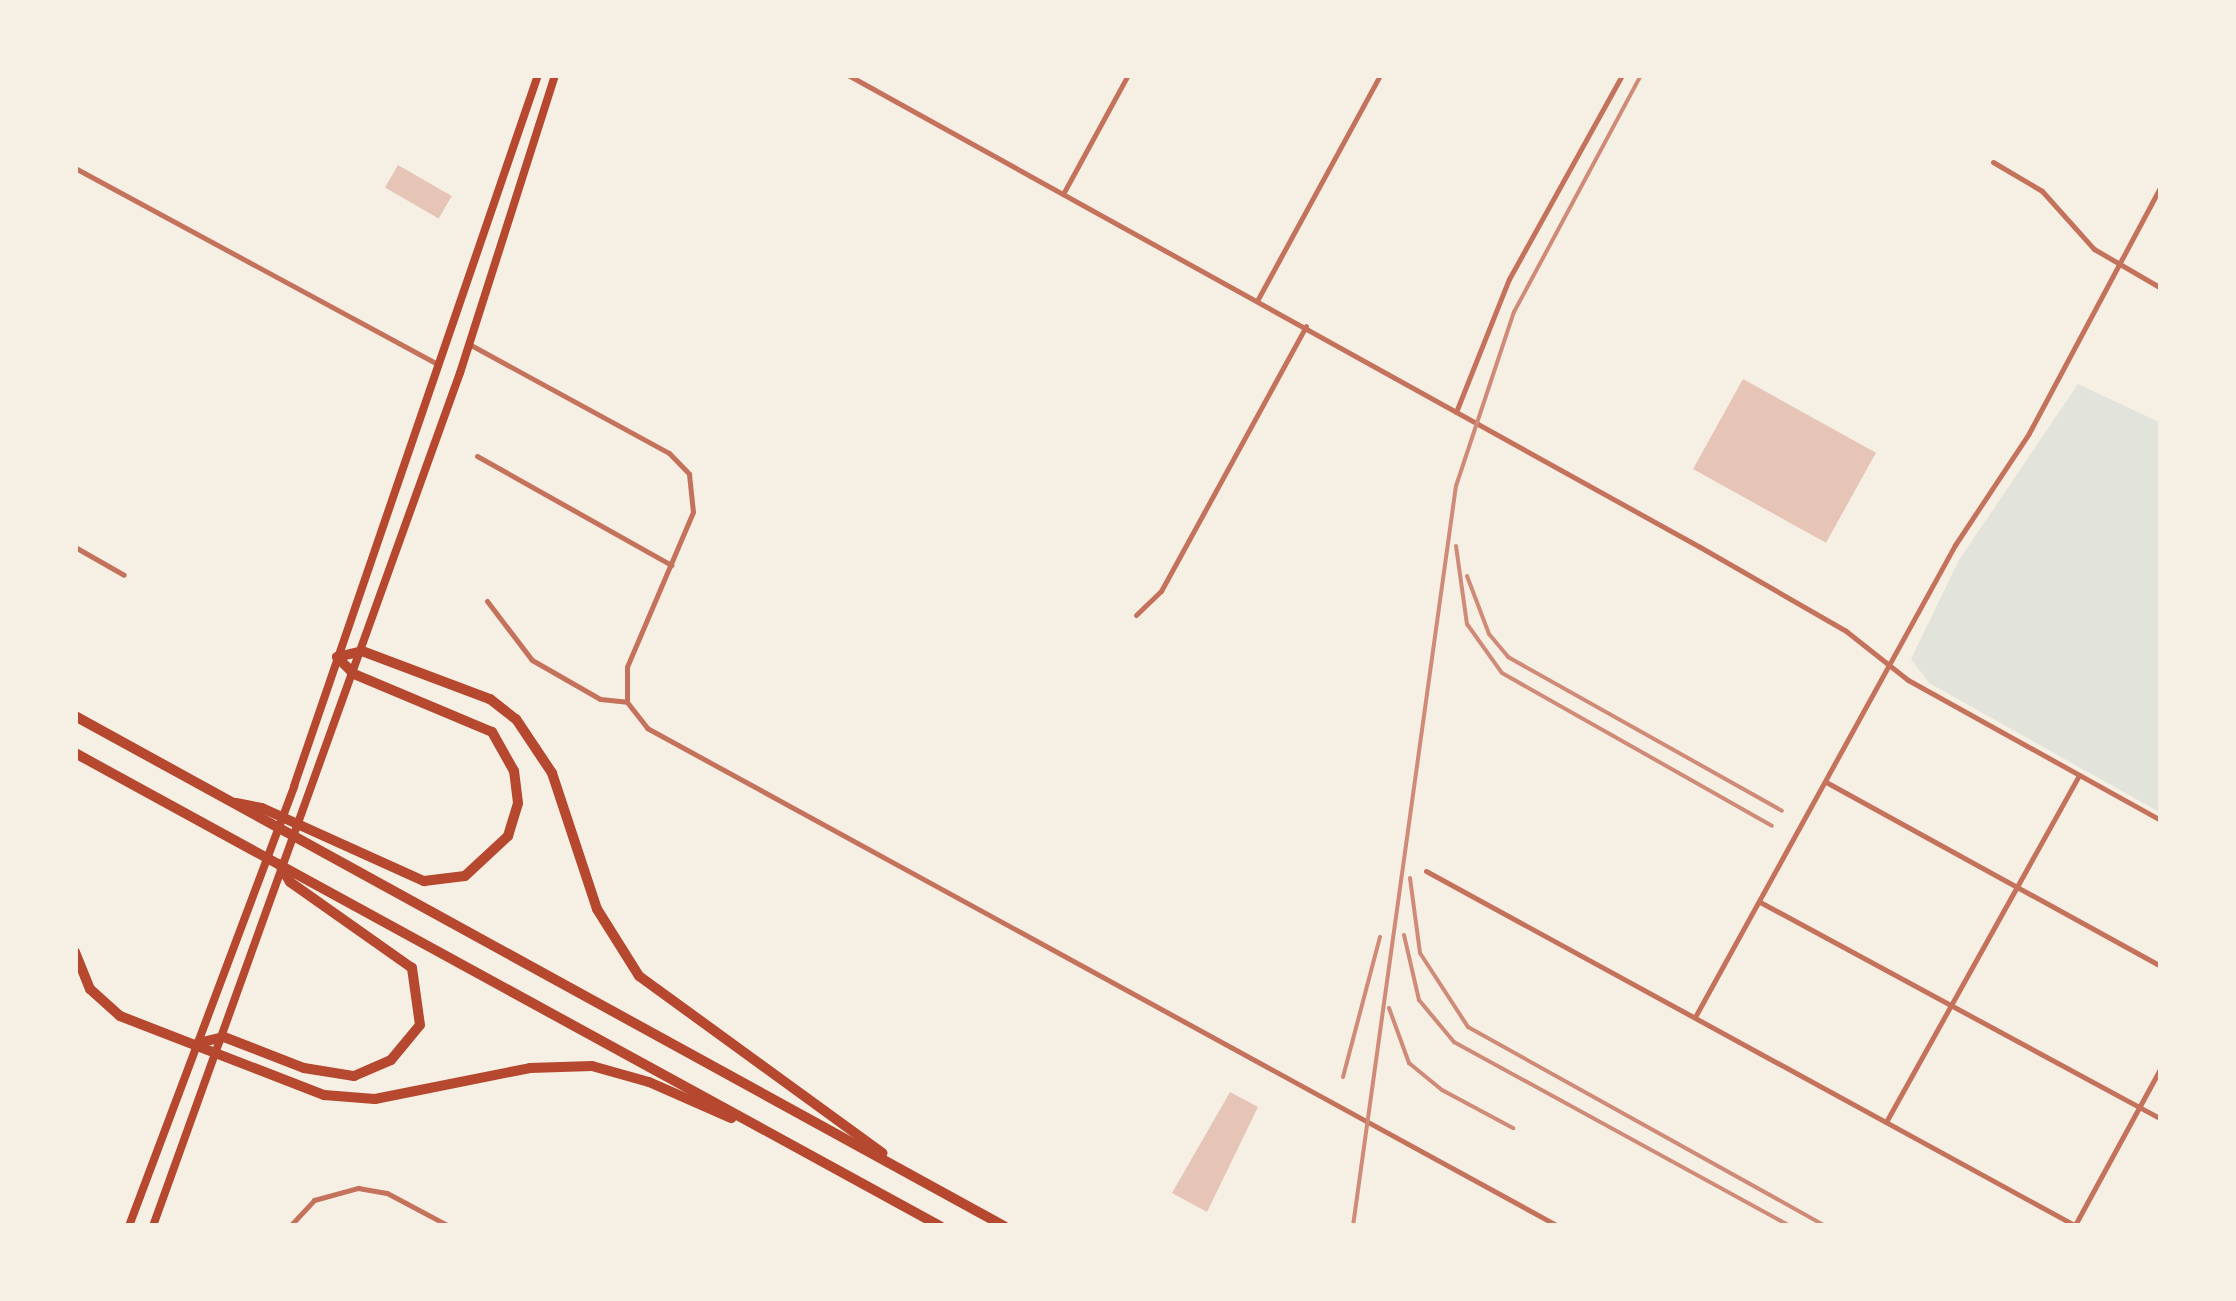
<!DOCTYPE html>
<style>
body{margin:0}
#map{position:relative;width:2236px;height:1301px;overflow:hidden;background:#f6efe4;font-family:Montserrat,sans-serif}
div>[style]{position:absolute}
.green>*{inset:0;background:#e2e4dc}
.building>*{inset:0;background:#e6c5b7;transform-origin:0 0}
.minor>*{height:5px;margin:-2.5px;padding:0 2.5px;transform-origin:2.5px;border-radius:2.5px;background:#c5725c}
.secondary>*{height:8px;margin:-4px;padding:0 4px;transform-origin:4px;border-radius:4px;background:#b5482f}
.motorway>*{height:10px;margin:-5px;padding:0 5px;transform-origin:5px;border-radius:5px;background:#b5482f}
.rail>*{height:4px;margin:-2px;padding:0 2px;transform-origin:2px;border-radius:2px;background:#cf8b77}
span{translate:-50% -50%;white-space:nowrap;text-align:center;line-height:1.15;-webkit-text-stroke:8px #f6efe4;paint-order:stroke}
.frame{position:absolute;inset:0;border:78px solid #f6efe4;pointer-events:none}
</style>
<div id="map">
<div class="green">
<div style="clip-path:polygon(2078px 384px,2161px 423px,2161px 813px,1929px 683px,1911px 659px,1959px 560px)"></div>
</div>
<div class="building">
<div style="left:398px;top:165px;width:62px;height:26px;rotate:30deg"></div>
<div style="left:1743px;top:379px;width:152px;height:103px;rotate:29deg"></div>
<div style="clip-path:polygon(1230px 1092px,1258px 1107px,1207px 1212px,1172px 1193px)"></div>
</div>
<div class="minor">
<div style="left:848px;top:75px;width:974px;rotate:28.99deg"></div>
<div style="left:1700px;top:547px;width:168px;rotate:29.9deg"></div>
<div style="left:1846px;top:631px;width:79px;rotate:38.3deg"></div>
<div style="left:1908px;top:680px;width:289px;rotate:29deg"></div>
<div style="left:1993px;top:162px;width:57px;rotate:30.6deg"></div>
<div style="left:2042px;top:191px;width:78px;rotate:48.1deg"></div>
<div style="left:2094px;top:249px;width:78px;rotate:30.2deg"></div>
<div style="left:75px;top:168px;width:412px;rotate:28.4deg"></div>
<div style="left:1063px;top:194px;width:136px;rotate:-61.4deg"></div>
<div style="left:1258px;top:299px;width:255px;rotate:-61.4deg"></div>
<div style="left:469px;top:344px;width:228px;rotate:28.6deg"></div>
<div style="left:669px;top:453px;width:29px;rotate:46deg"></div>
<div style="left:689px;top:474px;width:38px;rotate:84deg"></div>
<div style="left:693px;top:512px;width:168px;rotate:113.1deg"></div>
<div style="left:627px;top:667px;width:35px;rotate:90deg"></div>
<div style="left:627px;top:702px;width:33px;rotate:52deg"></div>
<div style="left:647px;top:728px;width:1038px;rotate:28.66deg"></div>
<div style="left:1456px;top:412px;width:143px;rotate:-68.3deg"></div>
<div style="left:1509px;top:279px;width:233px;rotate:-61deg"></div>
<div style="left:477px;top:456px;width:223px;rotate:29.3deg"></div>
<div style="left:75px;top:547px;width:56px;rotate:29.7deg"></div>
<div style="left:487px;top:601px;width:74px;rotate:52.7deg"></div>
<div style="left:532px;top:660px;width:78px;rotate:29.8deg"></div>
<div style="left:600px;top:699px;width:27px;rotate:6deg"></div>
<div style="left:1136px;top:615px;width:35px;rotate:-44deg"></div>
<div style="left:1161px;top:591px;width:302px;rotate:-61.3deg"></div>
<div style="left:1826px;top:782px;width:382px;rotate:28.8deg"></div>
<div style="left:1426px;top:871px;width:741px;rotate:28.64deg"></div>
<div style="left:1760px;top:902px;width:456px;rotate:28.4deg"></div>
<div style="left:1695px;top:1017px;width:539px;rotate:-61.15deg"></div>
<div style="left:1955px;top:545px;width:134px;rotate:-56.5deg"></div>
<div style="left:2029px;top:433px;width:280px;rotate:-61.9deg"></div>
<div style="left:1886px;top:1122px;width:397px;rotate:-60.9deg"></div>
<div style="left:2075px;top:1225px;width:180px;rotate:-61.4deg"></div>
<div style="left:290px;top:1226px;width:35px;rotate:-47deg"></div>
<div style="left:314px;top:1200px;width:46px;rotate:-15.3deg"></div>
<div style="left:358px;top:1188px;width:29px;rotate:10deg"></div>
<div style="left:387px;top:1193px;width:70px;rotate:28deg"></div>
</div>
<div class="secondary">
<div style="left:129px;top:1226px;width:470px;rotate:-69.4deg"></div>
<div style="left:294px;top:786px;width:752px;rotate:-71.06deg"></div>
<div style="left:153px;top:1226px;width:907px;rotate:-70.21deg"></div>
<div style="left:460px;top:373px;width:313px;rotate:-72.3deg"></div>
</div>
<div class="motorway">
<div style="left:337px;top:657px;width:26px;rotate:-13deg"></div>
<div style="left:362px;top:651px;width:137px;rotate:20.6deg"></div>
<div style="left:490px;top:699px;width:33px;rotate:38deg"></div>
<div style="left:516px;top:719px;width:65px;rotate:56.3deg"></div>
<div style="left:552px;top:773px;width:143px;rotate:71.7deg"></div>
<div style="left:597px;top:909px;width:79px;rotate:57.9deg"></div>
<div style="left:639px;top:976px;width:301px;rotate:36deg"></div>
<div style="left:75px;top:716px;width:1060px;rotate:28.77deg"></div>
<div style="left:75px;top:753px;width:986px;rotate:28.67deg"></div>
<div style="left:236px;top:803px;width:26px;rotate:11deg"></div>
<div style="left:262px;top:808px;width:178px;rotate:24.3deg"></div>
<div style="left:424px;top:881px;width:41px;rotate:-7deg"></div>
<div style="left:465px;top:876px;width:59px;rotate:-42.9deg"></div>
<div style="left:508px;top:836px;width:34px;rotate:-73deg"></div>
<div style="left:518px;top:803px;width:32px;rotate:-97deg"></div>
<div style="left:514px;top:771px;width:45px;rotate:-119.4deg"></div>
<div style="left:492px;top:732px;width:150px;rotate:-157.2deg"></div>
<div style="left:354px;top:674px;width:24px;rotate:-135deg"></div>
<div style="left:75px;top:952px;width:40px;rotate:68deg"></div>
<div style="left:90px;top:989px;width:40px;rotate:42deg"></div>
<div style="left:120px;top:1016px;width:219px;rotate:21.2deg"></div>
<div style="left:324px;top:1095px;width:51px;rotate:4.5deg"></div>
<div style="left:375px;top:1099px;width:158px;rotate:-11.3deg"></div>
<div style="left:530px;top:1068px;width:62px;rotate:-1.8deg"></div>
<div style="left:592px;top:1066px;width:59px;rotate:15.7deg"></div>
<div style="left:649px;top:1082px;width:90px;rotate:23.7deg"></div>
<div style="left:198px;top:1043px;width:27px;rotate:-13deg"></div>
<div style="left:224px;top:1037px;width:86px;rotate:21.2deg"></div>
<div style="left:304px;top:1068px;width:51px;rotate:9.1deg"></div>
<div style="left:354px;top:1076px;width:40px;rotate:-23.4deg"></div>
<div style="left:391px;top:1060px;width:45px;rotate:-50.4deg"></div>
<div style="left:420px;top:1025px;width:58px;rotate:-98deg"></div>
<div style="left:412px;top:968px;width:149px;rotate:-144.8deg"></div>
<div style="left:290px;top:882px;width:21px;rotate:-121deg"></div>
</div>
<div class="rail">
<div style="left:1456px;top:546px;width:79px;rotate:82deg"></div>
<div style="left:1467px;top:624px;width:60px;rotate:54.5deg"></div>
<div style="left:1502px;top:673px;width:310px;rotate:29.5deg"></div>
<div style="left:1467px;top:576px;width:62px;rotate:69.2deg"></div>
<div style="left:1489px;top:634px;width:30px;rotate:50deg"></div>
<div style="left:1508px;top:657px;width:314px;rotate:29.3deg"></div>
<div style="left:1410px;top:878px;width:76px;rotate:82.4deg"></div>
<div style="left:1420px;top:953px;width:88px;rotate:57deg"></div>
<div style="left:1468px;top:1027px;width:410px;rotate:29.1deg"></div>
<div style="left:1404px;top:935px;width:67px;rotate:77deg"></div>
<div style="left:1419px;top:1000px;width:55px;rotate:50.2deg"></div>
<div style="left:1454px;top:1042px;width:383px;rotate:28.7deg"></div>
<div style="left:1389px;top:1008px;width:59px;rotate:70deg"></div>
<div style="left:1409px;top:1063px;width:43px;rotate:39.3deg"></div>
<div style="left:1442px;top:1090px;width:81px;rotate:28.2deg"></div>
<div style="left:1343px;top:1077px;width:145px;rotate:-75.2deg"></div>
<div style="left:1353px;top:1226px;width:747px;rotate:-82.08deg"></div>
<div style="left:1456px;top:486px;width:183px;rotate:-71.6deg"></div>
<div style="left:1514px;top:312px;width:269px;rotate:-61.8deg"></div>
</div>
<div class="frame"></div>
</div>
